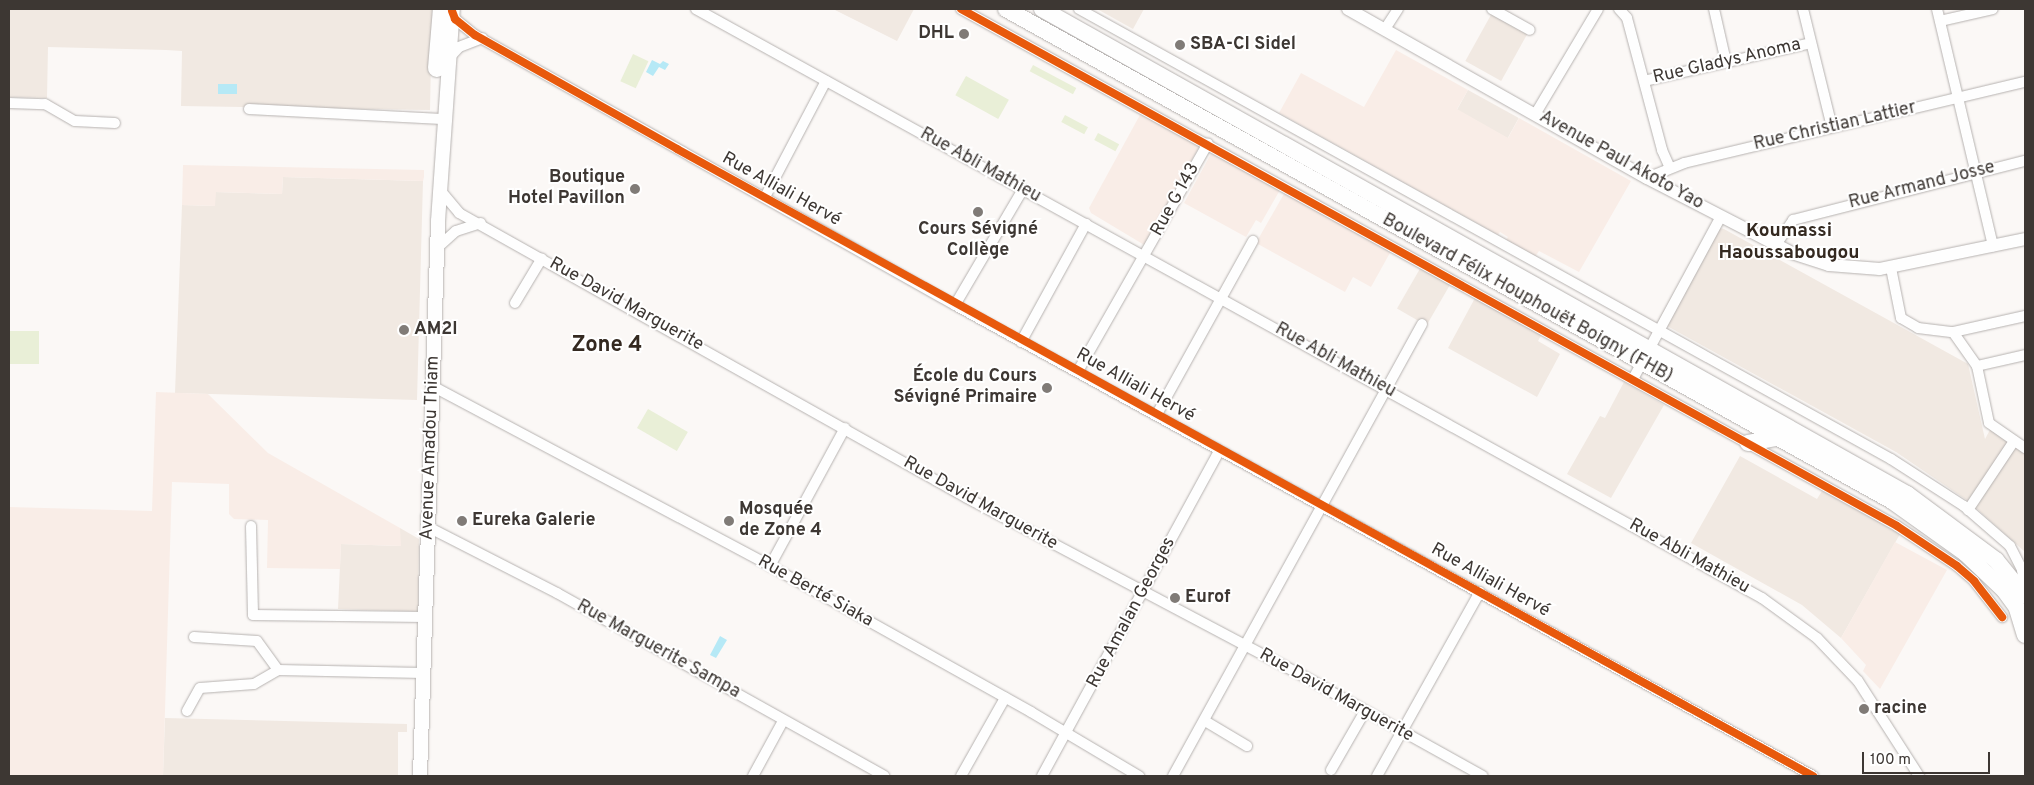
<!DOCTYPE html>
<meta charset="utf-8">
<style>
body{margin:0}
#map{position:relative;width:2034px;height:785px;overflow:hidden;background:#fbf8f6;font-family:Overpass,sans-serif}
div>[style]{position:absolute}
.built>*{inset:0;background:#f1e9e2;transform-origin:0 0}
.industrial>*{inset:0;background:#f9ede7}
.green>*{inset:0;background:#e9efd7;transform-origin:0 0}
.water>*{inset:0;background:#b6e9f6;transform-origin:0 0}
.roads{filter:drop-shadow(0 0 1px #b6b2b0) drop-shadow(0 0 1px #b6b2b0)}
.minor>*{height:10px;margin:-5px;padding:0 5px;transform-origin:5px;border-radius:5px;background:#fefefe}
.tertiary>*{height:12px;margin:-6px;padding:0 6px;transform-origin:6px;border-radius:6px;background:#fefefe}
.secondary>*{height:14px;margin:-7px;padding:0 7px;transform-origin:7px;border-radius:7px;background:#fefefe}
.trunk>*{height:16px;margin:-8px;padding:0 8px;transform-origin:8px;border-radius:8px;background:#fefefe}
.motorway>*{height:18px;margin:-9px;padding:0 9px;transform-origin:9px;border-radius:9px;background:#fefefe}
.cycleway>*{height:8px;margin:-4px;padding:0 4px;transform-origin:4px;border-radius:4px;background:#e8590c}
.dots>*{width:14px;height:14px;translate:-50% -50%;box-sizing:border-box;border:2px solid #fff;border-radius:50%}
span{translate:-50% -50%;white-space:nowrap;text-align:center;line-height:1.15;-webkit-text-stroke:4px #fff;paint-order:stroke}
.poi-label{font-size:18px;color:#3d3733;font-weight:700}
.right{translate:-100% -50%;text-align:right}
.left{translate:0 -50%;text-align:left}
.street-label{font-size:18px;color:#3d3733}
.neighbourhood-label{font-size:19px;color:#342920;font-weight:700}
.district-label{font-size:22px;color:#342920;font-weight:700}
.frame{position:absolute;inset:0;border:10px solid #3d3733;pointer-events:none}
.scale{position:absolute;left:1862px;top:752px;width:128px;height:22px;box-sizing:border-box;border:2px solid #3d3733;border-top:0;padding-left:6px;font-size:15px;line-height:18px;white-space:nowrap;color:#3d3733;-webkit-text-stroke:4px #fff;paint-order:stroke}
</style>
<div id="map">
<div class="built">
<div style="clip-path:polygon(9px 9px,432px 9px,430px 110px,181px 106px,182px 51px,166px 50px,48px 47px,47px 98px,9px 97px)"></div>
<div style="clip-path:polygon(833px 9px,914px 9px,897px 41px)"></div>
<div style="clip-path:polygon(1097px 9px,1144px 9px,1133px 29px)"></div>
<div style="left:1492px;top:13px;width:41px;height:55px;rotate:29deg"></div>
<div style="left:1468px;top:90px;width:58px;height:23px;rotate:29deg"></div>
<div style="clip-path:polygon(283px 177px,423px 181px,417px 400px,175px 393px,182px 205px,215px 206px,215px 192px,282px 194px)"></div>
<div style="clip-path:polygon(1711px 226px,1724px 229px,1968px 364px,1985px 439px,1991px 428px,2025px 452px,2025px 552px,1968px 501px,1896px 452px,1658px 321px)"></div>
<div style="left:1421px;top:267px;width:34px;height:48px;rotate:30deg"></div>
<div style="clip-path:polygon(1475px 298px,1542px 334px,1538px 341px,1560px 354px,1537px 397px,1448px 348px)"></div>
<div style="clip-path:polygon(1624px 382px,1664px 405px,1611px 498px,1567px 474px,1600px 416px,1605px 418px)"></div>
<div style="clip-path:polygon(1740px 456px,1817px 499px,1822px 491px,1900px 534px,1841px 638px,1802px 605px,1691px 543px)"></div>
<div style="clip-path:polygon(400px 528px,419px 539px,418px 612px,338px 609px,341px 544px,400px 546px)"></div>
<div style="clip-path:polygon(165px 718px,407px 724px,407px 732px,398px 732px,398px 776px,163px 776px)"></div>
</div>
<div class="industrial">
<div style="clip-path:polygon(1396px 50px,1468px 90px,1457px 109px,1464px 113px,1508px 138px,1519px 118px,1631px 181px,1579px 272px,1539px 251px,1535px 257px,1506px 240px,1508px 237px,1500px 232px,1498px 235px,1279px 113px,1301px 73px,1364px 107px)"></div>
<div style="clip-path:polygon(1141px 113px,1200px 145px,1146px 246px,1091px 213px,1089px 208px)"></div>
<div style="clip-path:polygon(1212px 152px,1280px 190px,1261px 223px,1256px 220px,1246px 237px,1184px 203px)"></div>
<div style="clip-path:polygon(183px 165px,424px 170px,424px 177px,423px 181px,283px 177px,282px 194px,216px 192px,215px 206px,182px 205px)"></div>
<div style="clip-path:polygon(1285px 192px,1391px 251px,1371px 287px,1353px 277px,1345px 292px,1256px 243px)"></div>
<div style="clip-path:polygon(156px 392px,208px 394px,268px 453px,400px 528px,401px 546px,341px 544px,340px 569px,267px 568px,268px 520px,234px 519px,229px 514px,229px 484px,172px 482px,163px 776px,9px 776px,9px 507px,152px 511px)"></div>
<div style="clip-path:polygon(1895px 542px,1947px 570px,1880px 689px,1863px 671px,1866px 665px,1841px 638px)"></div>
</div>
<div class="green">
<div style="left:633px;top:54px;width:17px;height:30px;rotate:25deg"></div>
<div style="left:1033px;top:65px;width:49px;height:7px;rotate:28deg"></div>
<div style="left:966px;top:76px;width:49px;height:22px;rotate:29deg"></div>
<div style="left:1065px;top:115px;width:26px;height:8px;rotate:28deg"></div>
<div style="left:1098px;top:133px;width:24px;height:8px;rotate:28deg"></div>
<div style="left:9px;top:331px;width:30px;height:33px"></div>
<div style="left:648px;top:409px;width:46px;height:22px;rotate:30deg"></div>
</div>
<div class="water">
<div style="clip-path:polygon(652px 60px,660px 64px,663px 61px,669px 64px,665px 70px,659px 67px,653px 76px,646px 72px)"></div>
<div style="left:218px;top:84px;width:19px;height:10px"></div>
<div style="clip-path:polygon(720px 636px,727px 640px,716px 658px,710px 655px)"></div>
</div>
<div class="roads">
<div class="minor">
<div style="left:696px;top:9px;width:1218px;rotate:28.92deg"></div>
<div style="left:1762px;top:598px;width:68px;rotate:36deg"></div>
<div style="left:1817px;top:638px;width:59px;rotate:46.4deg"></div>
<div style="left:1858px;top:681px;width:113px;rotate:57.3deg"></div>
<div style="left:961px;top:9px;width:1069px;rotate:28.91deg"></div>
<div style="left:1897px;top:526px;width:72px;rotate:33.7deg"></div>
<div style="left:1957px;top:566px;width:23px;rotate:41deg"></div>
<div style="left:1974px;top:581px;width:46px;rotate:52.1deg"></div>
<div style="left:1079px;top:9px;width:928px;rotate:28.99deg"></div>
<div style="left:1891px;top:459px;width:87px;rotate:32.8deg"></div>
<div style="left:1964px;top:506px;width:61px;rotate:41deg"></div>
<div style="left:2010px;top:546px;width:27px;rotate:63deg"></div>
<div style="left:2022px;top:570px;width:19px;rotate:81deg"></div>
<div style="left:1492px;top:9px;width:43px;rotate:28.9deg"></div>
<div style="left:1619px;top:9px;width:12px;rotate:48deg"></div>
<div style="left:1627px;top:18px;width:137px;rotate:75.1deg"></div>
<div style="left:1662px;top:150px;width:20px;rotate:66deg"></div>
<div style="left:1714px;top:9px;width:54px;rotate:77.2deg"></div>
<div style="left:1803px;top:9px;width:122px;rotate:76.2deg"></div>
<div style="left:1937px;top:9px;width:244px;rotate:76.7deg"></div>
<div style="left:453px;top:12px;width:7px;rotate:74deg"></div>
<div style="left:455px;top:19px;width:26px;rotate:39deg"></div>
<div style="left:475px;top:35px;width:551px;rotate:29.36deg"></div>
<div style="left:955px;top:305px;width:979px;rotate:28.76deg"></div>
<div style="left:1940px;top:21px;width:54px;rotate:-12.8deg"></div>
<div style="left:1385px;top:29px;width:24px;rotate:-57deg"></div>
<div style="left:448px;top:59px;width:16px;rotate:-47deg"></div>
<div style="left:459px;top:47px;width:25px;rotate:-21deg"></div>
<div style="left:1644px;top:81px;width:171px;rotate:-12.8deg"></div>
<div style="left:9px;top:103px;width:36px;rotate:2deg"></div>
<div style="left:45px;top:104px;width:34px;rotate:30deg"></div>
<div style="left:75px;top:121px;width:40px;rotate:2.9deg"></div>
<div style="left:249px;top:109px;width:193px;rotate:3deg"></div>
<div style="left:1536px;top:113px;width:121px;rotate:-59.2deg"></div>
<div style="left:1647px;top:178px;width:40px;rotate:-22deg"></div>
<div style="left:1684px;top:163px;width:350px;rotate:-13.4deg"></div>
<div style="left:440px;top:190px;width:30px;rotate:50deg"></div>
<div style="left:459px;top:213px;width:582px;rotate:29.29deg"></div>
<div style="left:967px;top:498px;width:393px;rotate:27.9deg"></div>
<div style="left:1314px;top:682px;width:193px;rotate:29.1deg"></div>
<div style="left:765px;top:197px;width:131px;rotate:-62.3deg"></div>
<div style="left:1775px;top:246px;width:32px;rotate:-55deg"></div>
<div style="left:1793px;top:220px;width:239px;rotate:-14.3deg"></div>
<div style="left:437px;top:248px;width:25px;rotate:-42deg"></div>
<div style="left:456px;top:231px;width:26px;rotate:-18deg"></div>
<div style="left:1891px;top:268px;width:51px;rotate:78.7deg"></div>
<div style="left:1901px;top:318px;width:20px;rotate:30deg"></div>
<div style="left:1918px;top:328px;width:35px;rotate:7deg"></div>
<div style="left:515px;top:303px;width:52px;rotate:-59deg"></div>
<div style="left:955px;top:305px;width:134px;rotate:-59.6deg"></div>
<div style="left:2025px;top:316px;width:74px;rotate:167.5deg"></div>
<div style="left:1953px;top:332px;width:42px;rotate:54.8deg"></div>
<div style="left:1977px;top:366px;width:58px;rotate:78.1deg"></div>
<div style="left:1989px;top:423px;width:44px;rotate:34.8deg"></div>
<div style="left:1021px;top:342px;width:135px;rotate:-61.2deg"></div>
<div style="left:1977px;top:366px;width:49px;rotate:-12.9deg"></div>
<div style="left:1078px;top:371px;width:262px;rotate:-60.3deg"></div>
<div style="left:1633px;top:379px;width:185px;rotate:-61.6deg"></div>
<div style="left:434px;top:387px;width:381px;rotate:28deg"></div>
<div style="left:770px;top:566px;width:299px;rotate:29.2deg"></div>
<div style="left:1031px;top:712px;width:126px;rotate:30.7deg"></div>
<div style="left:1157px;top:414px;width:198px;rotate:-61deg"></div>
<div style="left:1968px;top:510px;width:83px;rotate:-56.3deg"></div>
<div style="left:251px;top:526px;width:89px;rotate:88.7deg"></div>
<div style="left:253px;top:615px;width:172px;rotate:0.7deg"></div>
<div style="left:430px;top:528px;width:143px;rotate:27.1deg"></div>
<div style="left:557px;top:593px;width:375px;rotate:29.2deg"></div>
<div style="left:770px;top:566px;width:157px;rotate:-61.5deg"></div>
<div style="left:194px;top:637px;width:63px;rotate:3.6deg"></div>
<div style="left:257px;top:641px;width:36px;rotate:54deg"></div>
<div style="left:187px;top:711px;width:26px;rotate:-61deg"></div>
<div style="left:200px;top:688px;width:54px;rotate:-4.2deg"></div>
<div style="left:254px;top:684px;width:28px;rotate:-30deg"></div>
<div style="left:278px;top:670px;width:145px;rotate:1.2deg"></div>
<div style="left:1205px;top:721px;width:49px;rotate:30.8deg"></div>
<div style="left:1331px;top:770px;width:68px;rotate:-60deg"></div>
<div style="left:753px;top:776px;width:63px;rotate:-61.4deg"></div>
<div style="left:961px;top:776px;width:90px;rotate:-60.6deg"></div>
<div style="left:1042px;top:776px;width:371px;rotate:-61.4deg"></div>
<div style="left:1173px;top:776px;width:516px;rotate:-61.15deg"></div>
<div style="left:1377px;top:776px;width:211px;rotate:-60.8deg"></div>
</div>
<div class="tertiary">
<div style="left:1348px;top:9px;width:343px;rotate:29.5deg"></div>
<div style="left:1647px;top:178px;width:163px;rotate:27.3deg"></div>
<div style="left:1792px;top:253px;width:39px;rotate:18deg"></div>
<div style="left:1829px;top:265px;width:51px;rotate:4.5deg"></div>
<div style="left:1880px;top:269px;width:148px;rotate:-11.7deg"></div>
</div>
<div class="secondary">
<div style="left:420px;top:776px;width:555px;rotate:-88.14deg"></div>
<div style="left:438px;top:221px;width:213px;rotate:-86deg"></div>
</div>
<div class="trunk">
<div style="left:1006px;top:9px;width:1013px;rotate:29.04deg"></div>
<div style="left:1892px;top:501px;width:90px;rotate:35.5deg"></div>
<div style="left:1965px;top:553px;width:54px;rotate:43.5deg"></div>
<div style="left:2004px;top:590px;width:36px;rotate:54deg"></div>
<div style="left:1042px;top:9px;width:992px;rotate:29.28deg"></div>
<div style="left:1907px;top:494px;width:111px;rotate:36.6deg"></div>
<div style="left:1996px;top:560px;width:46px;rotate:51.1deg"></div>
<div style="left:1748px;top:443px;width:29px;rotate:-10deg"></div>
<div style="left:2017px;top:609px;width:27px;rotate:73deg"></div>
</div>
<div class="motorway">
<div style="left:437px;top:68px;width:59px;rotate:-85.2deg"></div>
</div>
</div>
<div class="cycleway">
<div style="left:961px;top:9px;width:1069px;rotate:28.91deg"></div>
<div style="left:1897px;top:526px;width:72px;rotate:33.7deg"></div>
<div style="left:1957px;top:566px;width:23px;rotate:41deg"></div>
<div style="left:1974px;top:581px;width:46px;rotate:52.1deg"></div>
<div style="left:452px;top:11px;width:9px;rotate:69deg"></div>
<div style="left:455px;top:19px;width:26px;rotate:39deg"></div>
<div style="left:475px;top:35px;width:232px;rotate:29.4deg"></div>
<div style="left:677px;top:149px;width:1298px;rotate:28.9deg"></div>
</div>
<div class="dots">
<div style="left:964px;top:34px;background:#807b77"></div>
<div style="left:1180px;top:45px;background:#807b77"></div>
<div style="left:635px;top:189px;background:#807b77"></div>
<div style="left:978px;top:212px;background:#807b77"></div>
<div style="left:404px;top:330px;background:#807b77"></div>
<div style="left:1047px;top:388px;background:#807b77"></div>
<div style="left:462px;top:521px;background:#807b77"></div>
<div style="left:729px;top:521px;background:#807b77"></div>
<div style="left:1175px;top:598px;background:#807b77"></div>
<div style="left:1864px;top:709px;background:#807b77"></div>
</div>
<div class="poi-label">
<span class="right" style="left:954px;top:34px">DHL</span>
<span class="left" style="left:1190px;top:45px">SBA-CI Sidel</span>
<span class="right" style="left:625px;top:189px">Boutique<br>Hotel Pavillon</span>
<span style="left:978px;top:241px">Cours Sévigné<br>Collège</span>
<span class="left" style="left:414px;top:330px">AM2I</span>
<span class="right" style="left:1037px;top:388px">École du Cours<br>Sévigné Primaire</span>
<span class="left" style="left:739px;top:521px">Mosquée<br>de Zone 4</span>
<span class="left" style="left:472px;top:521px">Eureka Galerie</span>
<span class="left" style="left:1185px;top:598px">Eurof</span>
<span class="left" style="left:1874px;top:709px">racine</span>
</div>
<div class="street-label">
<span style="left:1727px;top:62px;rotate:-13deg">Rue Gladys Anoma</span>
<span style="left:1835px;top:127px;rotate:-13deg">Rue Christian Lattier</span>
<span style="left:1621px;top:161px;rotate:29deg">Avenue Paul Akoto Yao</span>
<span style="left:980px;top:166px;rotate:29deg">Rue Abli Mathieu</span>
<span style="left:1922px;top:186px;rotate:-14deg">Rue Armand Josse</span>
<span style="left:781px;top:190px;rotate:29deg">Rue Alliali Hervé</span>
<span style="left:1176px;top:200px;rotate:-61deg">Rue G 143</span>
<span style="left:1527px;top:299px;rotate:29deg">Boulevard Félix Houphouët Boigny (FHB)</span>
<span style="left:626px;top:305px;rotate:29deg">Rue David Marguerite</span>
<span style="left:1335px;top:361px;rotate:29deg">Rue Abli Mathieu</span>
<span style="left:1135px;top:386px;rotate:29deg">Rue Alliali Hervé</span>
<span style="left:431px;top:448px;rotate:-88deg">Avenue Amadou Thiam</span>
<span style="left:980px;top:504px;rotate:29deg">Rue David Marguerite</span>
<span style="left:1689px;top:557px;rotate:29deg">Rue Abli Mathieu</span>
<span style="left:1490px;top:581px;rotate:29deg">Rue Alliali Hervé</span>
<span style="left:815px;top:592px;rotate:29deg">Rue Berté Siaka</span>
<span style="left:1132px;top:613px;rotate:-62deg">Rue Amalan Georges</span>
<span style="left:658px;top:650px;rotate:29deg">Rue Marguerite Sampa</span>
<span style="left:1336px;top:696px;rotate:29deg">Rue David Marguerite</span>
</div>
<div class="neighbourhood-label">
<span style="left:1789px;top:243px">Koumassi<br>Haoussabougou</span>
</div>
<div class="district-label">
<span style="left:607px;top:346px">Zone 4</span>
</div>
<div class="frame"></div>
<div class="scale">100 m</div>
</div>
